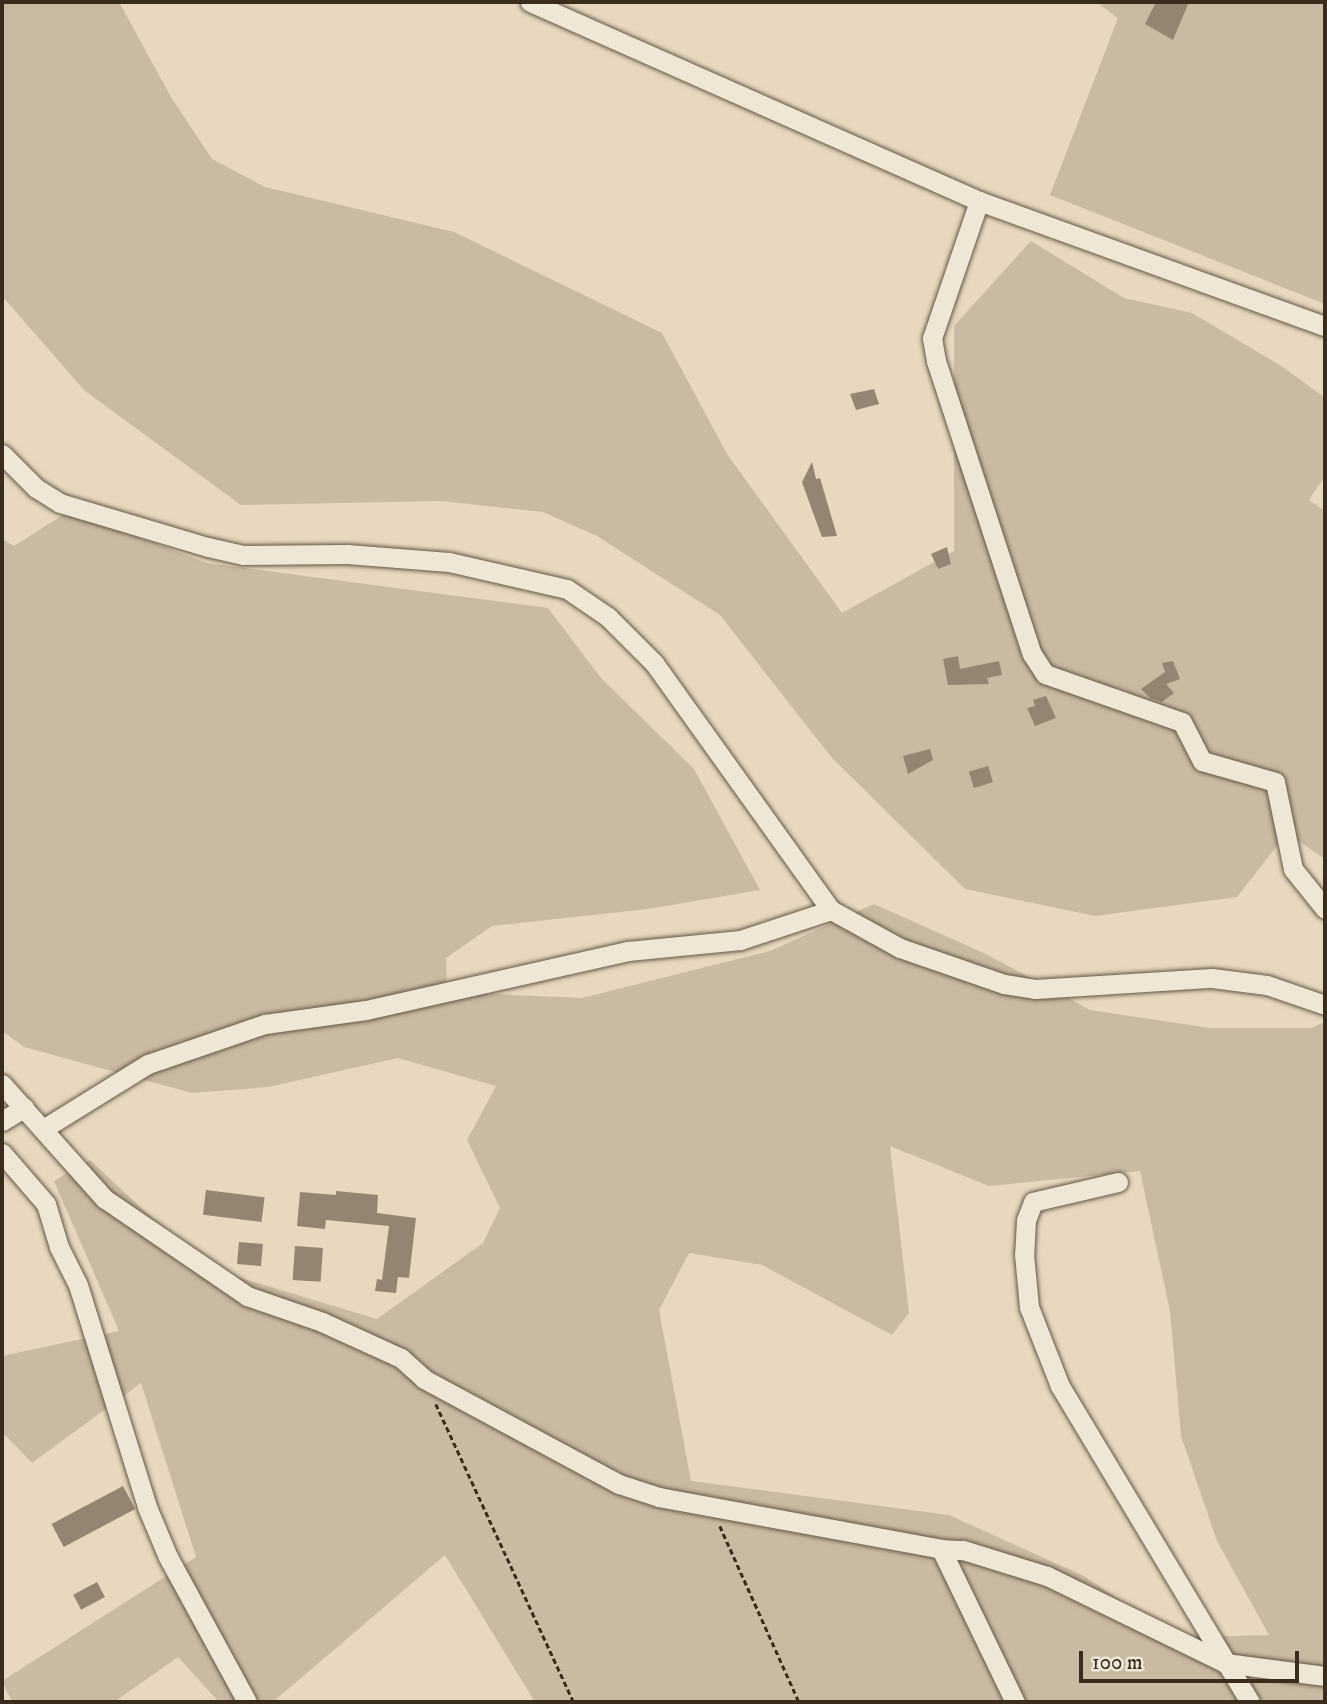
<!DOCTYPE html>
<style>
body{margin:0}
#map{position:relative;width:1327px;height:1704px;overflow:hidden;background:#e7d8bf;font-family:"IM FELL DW Pica",serif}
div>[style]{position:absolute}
.green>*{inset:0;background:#c9bba3}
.building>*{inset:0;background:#938571;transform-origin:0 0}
.path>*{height:2.5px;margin-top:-1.25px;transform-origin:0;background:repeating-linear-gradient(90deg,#392c1c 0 5px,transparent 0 8.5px)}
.roads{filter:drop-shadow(0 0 2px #645745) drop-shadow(0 0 2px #645745)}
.minor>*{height:19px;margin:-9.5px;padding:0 9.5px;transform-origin:9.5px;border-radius:9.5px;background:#efe6d5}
span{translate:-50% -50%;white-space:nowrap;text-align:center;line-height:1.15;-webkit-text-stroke:5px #efe6d5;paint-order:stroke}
.frame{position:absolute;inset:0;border:4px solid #392c1c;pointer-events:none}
.scale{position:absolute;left:1079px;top:1651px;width:220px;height:32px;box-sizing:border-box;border:4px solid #392c1c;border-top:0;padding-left:9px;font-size:21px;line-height:24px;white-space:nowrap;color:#392c1c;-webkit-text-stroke:5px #efe6d5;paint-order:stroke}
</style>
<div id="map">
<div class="green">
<div style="clip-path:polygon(2px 2px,119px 2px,171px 97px,212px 159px,265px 187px,454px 232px,662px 333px,727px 454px,842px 613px,954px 551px,954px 326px,1031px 241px,1124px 298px,1192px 313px,1283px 367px,1325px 398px,1325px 476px,1309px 500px,1325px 511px,1325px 859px,1287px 833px,1237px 897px,1095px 916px,965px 889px,832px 758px,720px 615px,597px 536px,543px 512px,441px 501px,241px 505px,85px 391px,2px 296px)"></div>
<div style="clip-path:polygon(1096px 2px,1325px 2px,1325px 304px,1050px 195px,1118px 18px)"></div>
<div style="clip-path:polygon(evenodd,69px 511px,207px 563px,548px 608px,601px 678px,694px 769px,760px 890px,648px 909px,492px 926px,446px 958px,447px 992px,582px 998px,770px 951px,874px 904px,986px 954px,1090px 1010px,1210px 1028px,1311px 1028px,1325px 1022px,1325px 1702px,535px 1702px,445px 1555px,273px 1702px,219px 1702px,178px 1657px,114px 1702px,12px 1702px,2px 1681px,196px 1557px,141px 1383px,32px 1463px,2px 1432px,2px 1356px,119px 1331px,54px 1181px,90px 1160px,204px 1267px,377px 1319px,483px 1243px,500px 1208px,467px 1140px,496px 1086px,398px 1058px,268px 1087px,192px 1093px,24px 1047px,2px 1031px,2px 539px,14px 546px,69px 511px,890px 1146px,989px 1186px,1140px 1171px,1170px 1311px,1181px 1436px,1217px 1541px,1269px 1635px,1176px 1638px,1084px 1576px,949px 1515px,691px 1481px,659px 1310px,689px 1253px,762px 1265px,892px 1335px,909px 1313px,890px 1146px)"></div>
</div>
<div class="building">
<div style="clip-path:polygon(1156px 2px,1189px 2px,1173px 40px,1145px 24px)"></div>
<div style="clip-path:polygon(874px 389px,879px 404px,856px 410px,850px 394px)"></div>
<div style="clip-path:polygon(812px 462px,816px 479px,820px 478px,837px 536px,822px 537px,812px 510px,802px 482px)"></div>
<div style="clip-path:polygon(947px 547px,951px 564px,938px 569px,931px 554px)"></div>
<div style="clip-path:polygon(958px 656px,960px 669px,999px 661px,1002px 675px,987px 678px,989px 684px,948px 685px,943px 659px)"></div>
<div style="clip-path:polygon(1173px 661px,1180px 679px,1166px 684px,1174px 693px,1162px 702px,1150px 698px,1141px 689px,1165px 672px,1162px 663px)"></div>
<div style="clip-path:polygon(1046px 696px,1056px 718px,1035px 726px,1027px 708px,1035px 706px,1033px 700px)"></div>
<div style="clip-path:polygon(930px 749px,933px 760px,908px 774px,903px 756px)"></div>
<div style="left:988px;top:766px;width:17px;height:20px;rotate:73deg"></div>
<div style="left:206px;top:1190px;width:59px;height:25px;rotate:7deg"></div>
<div style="clip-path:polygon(336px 1191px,378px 1195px,377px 1213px,416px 1218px,409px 1278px,398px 1277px,396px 1293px,375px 1291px,377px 1279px,382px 1280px,389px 1226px,326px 1220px,325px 1229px,297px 1226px,300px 1192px,336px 1195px)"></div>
<div style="left:239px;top:1242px;width:24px;height:22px;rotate:5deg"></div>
<div style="left:295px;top:1246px;width:28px;height:34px;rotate:4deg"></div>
<div style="left:123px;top:1486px;width:26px;height:81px;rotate:62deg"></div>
<div style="left:97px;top:1582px;width:17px;height:27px;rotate:62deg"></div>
</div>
<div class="path">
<div style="left:436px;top:1404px;width:328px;rotate:65.2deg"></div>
<div style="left:720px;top:1526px;width:193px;rotate:65.8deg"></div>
</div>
<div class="roads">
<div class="minor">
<div style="left:530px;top:2px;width:491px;rotate:23.9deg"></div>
<div style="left:979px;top:201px;width:368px;rotate:19.9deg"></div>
<div style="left:979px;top:201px;width:145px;rotate:108.9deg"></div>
<div style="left:932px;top:338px;width:23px;rotate:80deg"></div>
<div style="left:936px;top:361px;width:308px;rotate:71.9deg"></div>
<div style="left:1032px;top:654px;width:24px;rotate:57deg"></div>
<div style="left:1045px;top:674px;width:145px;rotate:19.3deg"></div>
<div style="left:1182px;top:722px;width:44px;rotate:62.9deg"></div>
<div style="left:1202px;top:761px;width:76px;rotate:16deg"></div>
<div style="left:1275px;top:782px;width:89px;rotate:78.3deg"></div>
<div style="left:1293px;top:869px;width:51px;rotate:51.3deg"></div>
<div style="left:2px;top:454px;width:48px;rotate:45deg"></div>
<div style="left:36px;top:488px;width:28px;rotate:32deg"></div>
<div style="left:60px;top:503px;width:154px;rotate:16.6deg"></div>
<div style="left:208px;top:547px;width:36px;rotate:13deg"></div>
<div style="left:243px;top:555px;width:104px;rotate:-0.6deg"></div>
<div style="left:347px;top:554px;width:102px;rotate:4.5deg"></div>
<div style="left:449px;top:562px;width:121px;rotate:12.9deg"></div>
<div style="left:567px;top:589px;width:50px;rotate:34.3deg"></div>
<div style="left:608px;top:617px;width:65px;rotate:45deg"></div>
<div style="left:654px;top:663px;width:304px;rotate:54.4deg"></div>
<div style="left:831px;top:910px;width:79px;rotate:28.8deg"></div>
<div style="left:900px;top:948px;width:110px;rotate:19.1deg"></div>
<div style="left:1004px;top:984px;width:31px;rotate:9deg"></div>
<div style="left:1035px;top:989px;width:177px;rotate:-3.6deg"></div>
<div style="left:1212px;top:978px;width:55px;rotate:7.3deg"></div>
<div style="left:1267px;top:985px;width:61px;rotate:19deg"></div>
<div style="left:2px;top:1084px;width:154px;rotate:48.2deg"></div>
<div style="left:105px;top:1199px;width:172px;rotate:34.3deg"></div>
<div style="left:247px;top:1296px;width:79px;rotate:19.1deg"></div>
<div style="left:322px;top:1322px;width:87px;rotate:24.5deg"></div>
<div style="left:401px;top:1358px;width:31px;rotate:42deg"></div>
<div style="left:424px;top:1379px;width:221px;rotate:28.3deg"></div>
<div style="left:619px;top:1484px;width:42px;rotate:18deg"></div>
<div style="left:659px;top:1497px;width:287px;rotate:10.4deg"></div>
<div style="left:941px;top:1549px;width:170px;rotate:64.2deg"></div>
<div style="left:2px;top:1121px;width:26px;rotate:-31deg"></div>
<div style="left:43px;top:1129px;width:123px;rotate:-31.8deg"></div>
<div style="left:148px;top:1064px;width:124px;rotate:-18.9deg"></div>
<div style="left:265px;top:1024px;width:102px;rotate:-7.9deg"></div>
<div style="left:366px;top:1010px;width:269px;rotate:-12.7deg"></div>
<div style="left:628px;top:951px;width:113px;rotate:-5.6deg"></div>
<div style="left:740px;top:940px;width:96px;rotate:-18.2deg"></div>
<div style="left:2px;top:1153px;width:67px;rotate:49.2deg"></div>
<div style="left:46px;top:1204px;width:45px;rotate:73.2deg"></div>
<div style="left:59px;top:1247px;width:42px;rotate:63.4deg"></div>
<div style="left:78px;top:1285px;width:232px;rotate:72.7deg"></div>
<div style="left:147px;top:1507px;width:54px;rotate:67.2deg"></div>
<div style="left:168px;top:1557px;width:165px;rotate:61.4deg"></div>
<div style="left:1118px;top:1182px;width:87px;rotate:166.8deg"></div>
<div style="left:1033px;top:1202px;width:19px;rotate:111deg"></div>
<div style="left:1026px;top:1220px;width:34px;rotate:93deg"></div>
<div style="left:1024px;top:1254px;width:53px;rotate:84.6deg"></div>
<div style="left:1029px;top:1307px;width:85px;rotate:68.6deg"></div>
<div style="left:1060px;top:1386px;width:369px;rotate:59deg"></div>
<div style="left:941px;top:1549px;width:22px;rotate:3deg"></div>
<div style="left:963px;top:1550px;width:88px;rotate:17.2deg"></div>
<div style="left:1047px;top:1576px;width:198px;rotate:26deg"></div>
<div style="left:1225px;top:1663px;width:101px;rotate:7.4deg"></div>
</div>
</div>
<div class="frame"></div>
<div class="scale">100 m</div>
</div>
